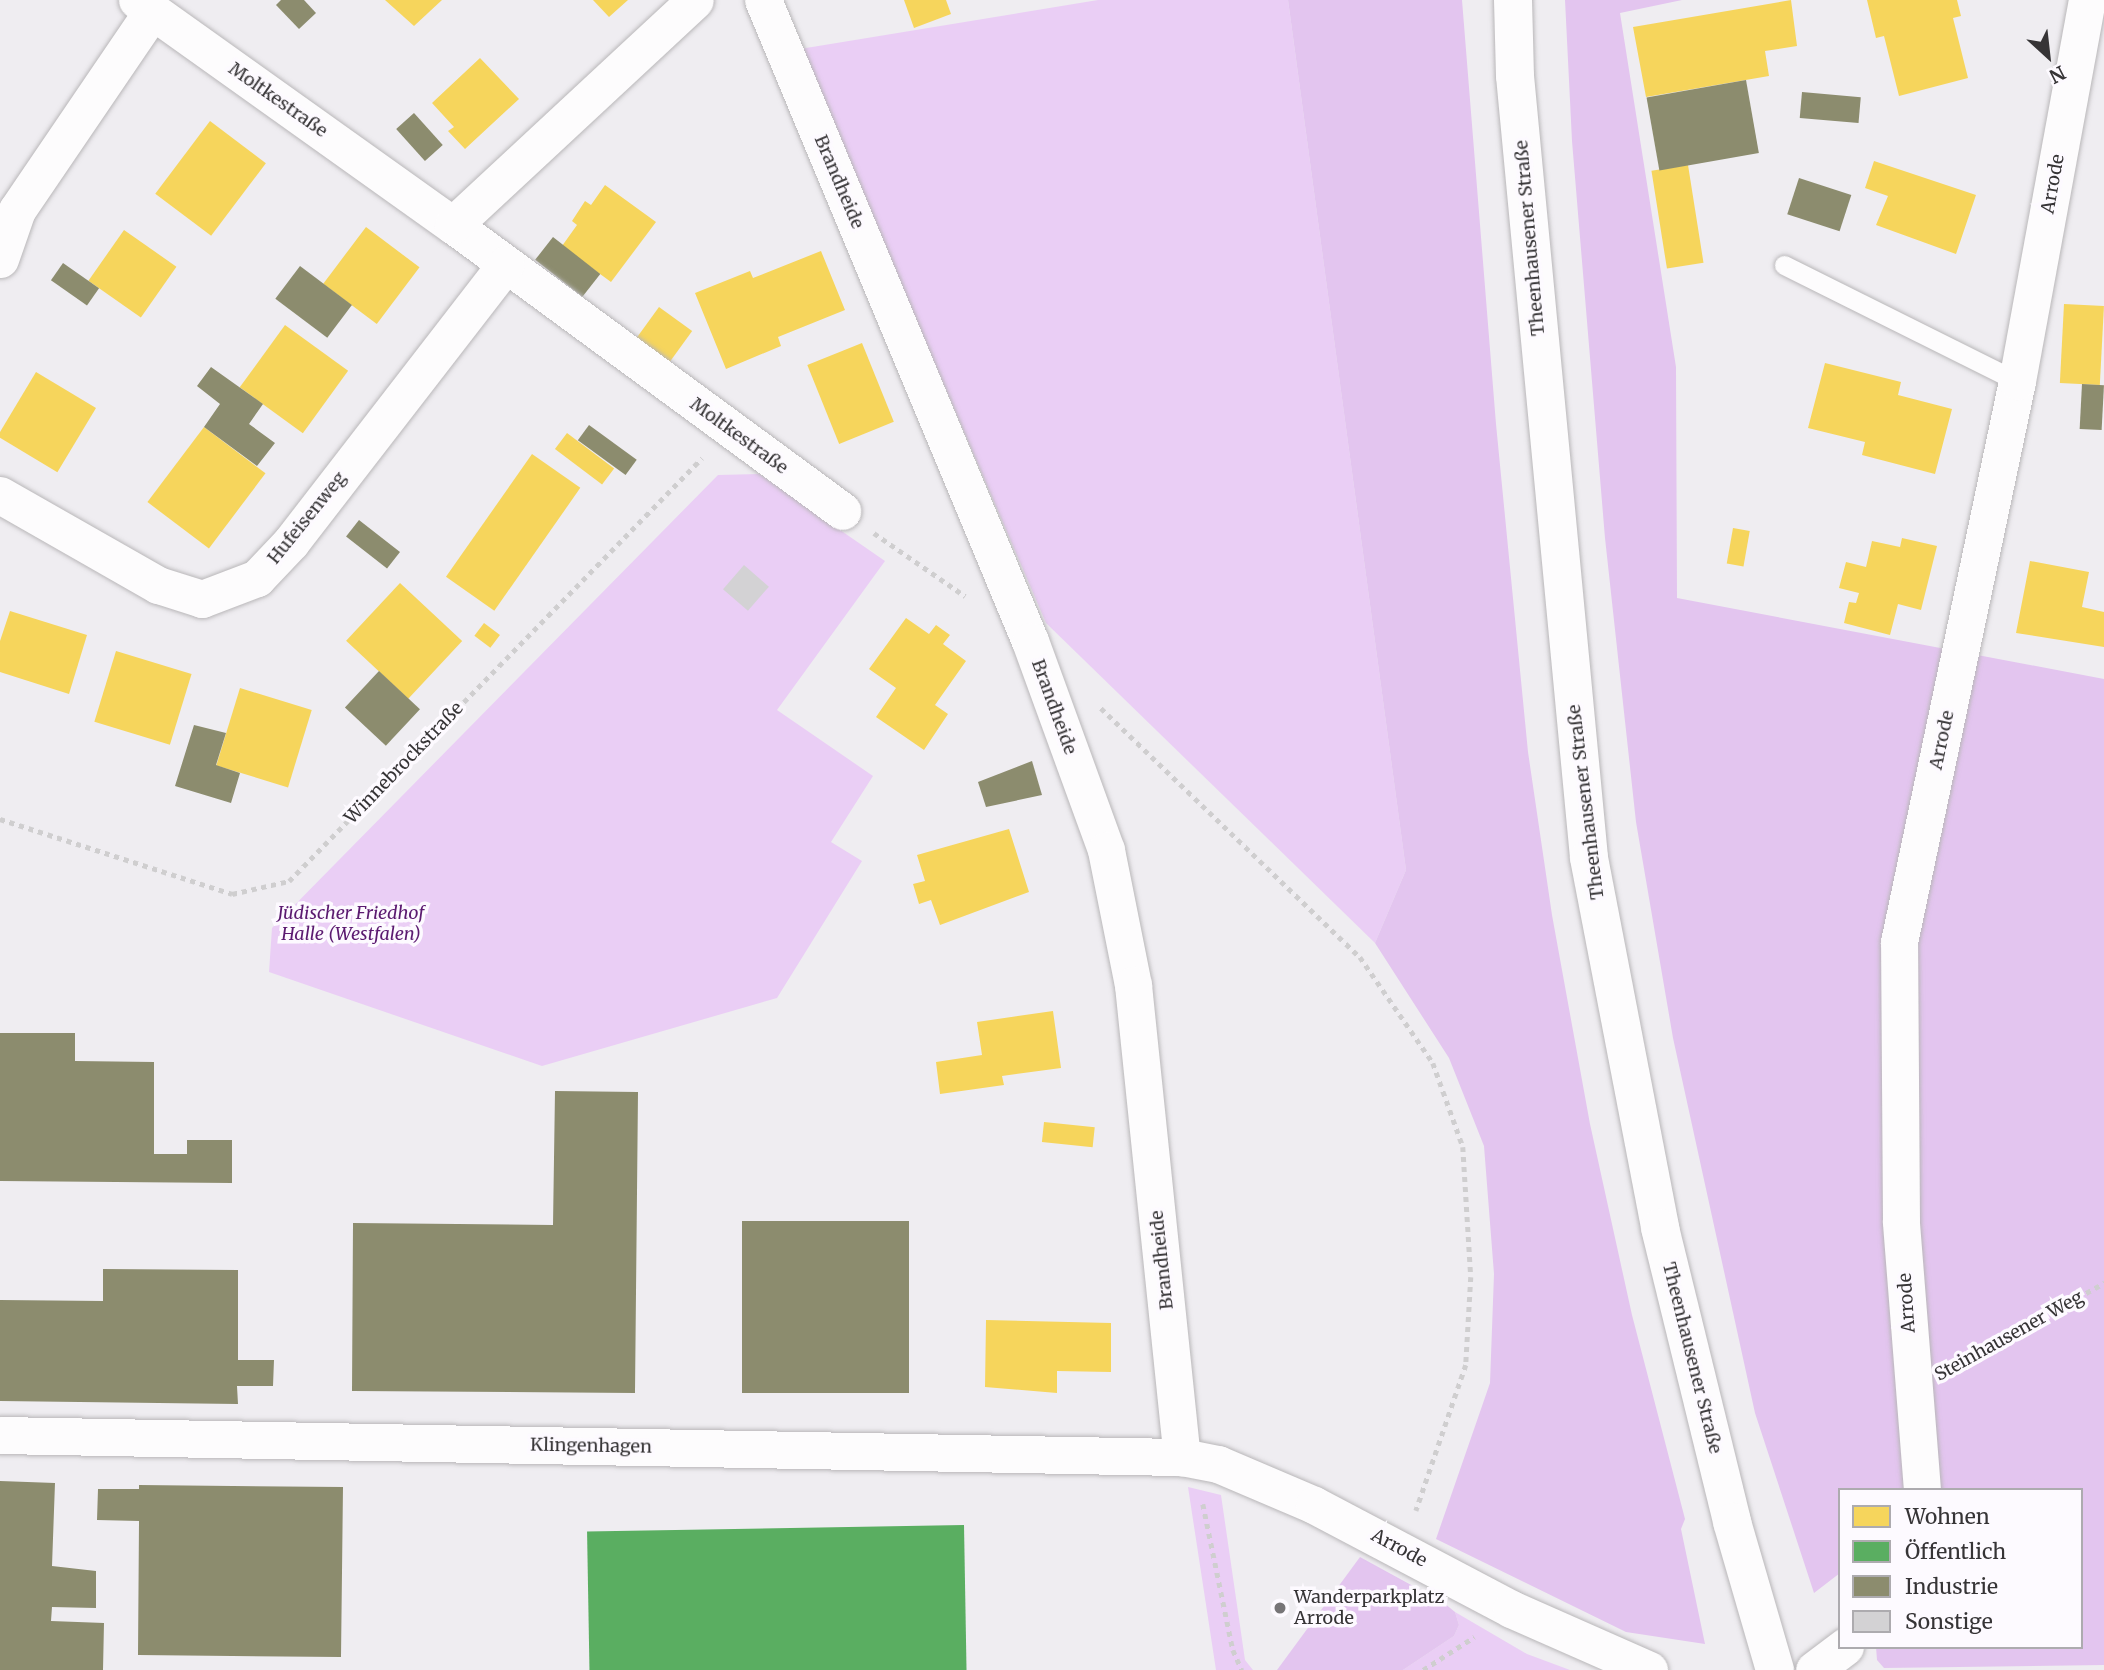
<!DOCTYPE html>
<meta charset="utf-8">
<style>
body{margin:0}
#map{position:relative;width:2104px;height:1670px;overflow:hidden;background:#efedf1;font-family:Merriweather,serif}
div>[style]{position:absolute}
.green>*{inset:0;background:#eacef5}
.forest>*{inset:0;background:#e3c5ef}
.homes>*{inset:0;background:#f6d55c;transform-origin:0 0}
.public>*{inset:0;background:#5aae61;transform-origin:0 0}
.industry>*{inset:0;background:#8c8c6e;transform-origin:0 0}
.building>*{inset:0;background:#d3d2d4;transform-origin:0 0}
.path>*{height:4.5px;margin-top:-2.25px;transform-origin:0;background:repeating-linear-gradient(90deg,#cfcecf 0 5px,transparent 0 10px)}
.roads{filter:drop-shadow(0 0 2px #b9b7b9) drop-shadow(0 0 2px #b9b7b9)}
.service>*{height:19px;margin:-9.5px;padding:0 9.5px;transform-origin:9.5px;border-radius:9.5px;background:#fdfcfd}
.minor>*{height:37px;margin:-18.5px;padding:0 18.5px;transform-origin:18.5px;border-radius:18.5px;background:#fdfcfd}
.secondary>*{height:38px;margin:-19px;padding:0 19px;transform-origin:19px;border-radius:19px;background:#fdfcfd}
.dots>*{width:19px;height:19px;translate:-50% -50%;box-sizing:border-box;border:4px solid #fdfaff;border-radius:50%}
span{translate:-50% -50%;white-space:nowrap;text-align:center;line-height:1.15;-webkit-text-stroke:7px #fdfaff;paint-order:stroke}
.street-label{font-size:18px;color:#363436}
.park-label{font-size:18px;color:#5b1a70;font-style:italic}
.poi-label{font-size:18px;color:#363436}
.left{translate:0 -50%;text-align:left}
.legend{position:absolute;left:1838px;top:1488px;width:245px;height:161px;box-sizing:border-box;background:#fdfaff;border:2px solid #adabaf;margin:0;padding:9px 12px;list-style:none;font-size:21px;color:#363436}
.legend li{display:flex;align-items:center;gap:14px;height:35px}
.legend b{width:35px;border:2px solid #adabaf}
.north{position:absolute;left:2013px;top:21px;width:70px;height:70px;-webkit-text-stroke:5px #fdfaff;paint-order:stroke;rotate:153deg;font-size:19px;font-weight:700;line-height:28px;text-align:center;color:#363436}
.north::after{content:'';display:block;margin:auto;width:24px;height:32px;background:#363436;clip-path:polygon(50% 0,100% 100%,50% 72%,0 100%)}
</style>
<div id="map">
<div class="green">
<div style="clip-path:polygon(1098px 0,1288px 0,1406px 870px,1375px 943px,1046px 623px,800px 49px)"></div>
<div style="clip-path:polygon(759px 474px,885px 561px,777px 710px,873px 776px,831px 842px,862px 861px,777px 998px,542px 1066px,269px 972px,272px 928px,718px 475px)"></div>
<div style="clip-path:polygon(1188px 1487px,1221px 1495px,1245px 1660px,1253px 1670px,1216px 1670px)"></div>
<div style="clip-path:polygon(1455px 1612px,1527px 1654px,1570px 1670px,1403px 1670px,1454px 1636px,1459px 1625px)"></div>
</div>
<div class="forest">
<div style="clip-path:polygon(1288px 0,1462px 0,1496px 424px,1528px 752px,1552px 915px,1590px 1124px,1632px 1315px,1685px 1519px,1681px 1529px,1705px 1644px,1626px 1632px,1436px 1539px,1490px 1383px,1494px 1274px,1484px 1146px,1449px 1058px,1375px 943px,1406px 870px)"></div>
<div style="clip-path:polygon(1565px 0,1682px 0,1620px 13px,1676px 367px,1677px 598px,2104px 679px,2104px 1665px,1884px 1668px,1877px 1660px,1876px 1647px,2081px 1647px,2081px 1490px,1840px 1490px,1840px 1573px,1814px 1593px,1755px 1413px,1673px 1038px,1636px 822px,1605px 538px,1572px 141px)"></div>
<div style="clip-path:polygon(1360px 1557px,1444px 1603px,1455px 1612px,1459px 1625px,1454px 1636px,1403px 1670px,1277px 1670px)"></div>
</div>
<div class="homes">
<div style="clip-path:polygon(385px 0,442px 0,414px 26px)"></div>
<div style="clip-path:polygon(593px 0,628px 0,609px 17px)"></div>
<div style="clip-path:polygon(904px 0,946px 0,951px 14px,914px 28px)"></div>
<div style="clip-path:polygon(1791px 0,1797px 46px,1765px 51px,1769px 76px,1646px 97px,1633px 27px)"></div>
<div style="clip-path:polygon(1867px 0,1957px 0,1961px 16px,1953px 18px,1968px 78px,1899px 96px,1884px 36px,1876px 38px)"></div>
<div style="clip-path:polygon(480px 58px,519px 99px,465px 149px,448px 131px,454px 127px,432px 103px)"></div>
<div style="left:210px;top:121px;width:70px;height:91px;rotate:37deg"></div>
<div style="clip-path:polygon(1874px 161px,1976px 195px,1956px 254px,1876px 225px,1888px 196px,1865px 188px)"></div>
<div style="left:1688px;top:165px;width:99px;height:37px;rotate:81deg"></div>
<div style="clip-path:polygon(605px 185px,656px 222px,611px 282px,562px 246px,577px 225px,572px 221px,585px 201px,591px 205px)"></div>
<div style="left:366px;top:227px;width:67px;height:71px;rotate:37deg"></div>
<div style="left:124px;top:230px;width:64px;height:62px;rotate:35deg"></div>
<div style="clip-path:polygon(821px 251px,845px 310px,778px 337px,781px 346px,726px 369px,695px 293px,750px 271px,753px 278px)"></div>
<div style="left:2064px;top:304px;width:40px;height:79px;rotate:3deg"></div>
<div style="left:659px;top:307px;width:41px;height:41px;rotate:36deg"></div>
<div style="left:285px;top:325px;width:78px;height:77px;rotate:36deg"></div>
<div style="left:862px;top:343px;width:85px;height:59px;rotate:68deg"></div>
<div style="clip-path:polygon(1825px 363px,1901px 382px,1898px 395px,1952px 409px,1935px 474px,1862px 455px,1865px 442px,1808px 428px)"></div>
<div style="left:36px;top:372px;width:70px;height:75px;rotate:31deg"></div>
<div style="left:204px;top:427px;width:77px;height:94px;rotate:37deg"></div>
<div style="left:567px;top:433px;width:59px;height:20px;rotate:37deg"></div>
<div style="left:532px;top:454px;width:59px;height:150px;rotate:35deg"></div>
<div style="left:1733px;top:528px;width:17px;height:36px;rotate:10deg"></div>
<div style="clip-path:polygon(1902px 538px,1937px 546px,1921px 610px,1898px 604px,1890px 635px,1844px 623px,1849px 602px,1856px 603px,1859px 593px,1839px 588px,1846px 562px,1866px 567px,1872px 541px,1900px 547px)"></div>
<div style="clip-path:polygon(2030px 561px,2089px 572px,2082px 607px,2104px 612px,2104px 647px,2016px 633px)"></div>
<div style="left:400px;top:583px;width:85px;height:79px;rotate:43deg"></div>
<div style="clip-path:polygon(10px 611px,87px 635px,69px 694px,0 672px,0 641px)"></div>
<div style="clip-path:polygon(906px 618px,929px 634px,936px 625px,950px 635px,943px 644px,966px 661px,935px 705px,948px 714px,924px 750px,876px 717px,896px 688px,869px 669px)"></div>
<div style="left:484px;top:623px;width:20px;height:16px;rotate:37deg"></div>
<div style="left:116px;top:651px;width:79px;height:74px;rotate:17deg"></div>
<div style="left:240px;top:688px;width:75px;height:81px;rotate:17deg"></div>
<div style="clip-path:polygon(1009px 829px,1029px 892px,940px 925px,931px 900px,919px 904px,913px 884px,925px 881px,917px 855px)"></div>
<div style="clip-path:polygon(1053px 1011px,1061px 1068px,1002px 1076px,1004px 1085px,940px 1094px,936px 1062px,982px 1055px,977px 1022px)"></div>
<div style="left:1044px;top:1122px;width:51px;height:20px;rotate:6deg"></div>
<div style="clip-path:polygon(986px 1320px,1111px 1323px,1111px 1372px,1057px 1371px,1057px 1393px,985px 1387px)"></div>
</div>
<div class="public">
<div style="left:964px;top:1525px;width:145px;height:377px;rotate:89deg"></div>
</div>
<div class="industry">
<div style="clip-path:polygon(281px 0,304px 0,316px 13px,299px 29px,276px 5px)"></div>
<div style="left:1746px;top:80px;width:74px;height:101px;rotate:80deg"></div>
<div style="left:1802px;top:92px;width:59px;height:26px;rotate:5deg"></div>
<div style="left:414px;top:113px;width:43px;height:24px;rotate:48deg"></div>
<div style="left:1799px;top:178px;width:55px;height:38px;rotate:18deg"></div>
<div style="left:553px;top:237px;width:60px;height:29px;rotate:38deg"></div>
<div style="left:63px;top:263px;width:44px;height:21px;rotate:35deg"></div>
<div style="left:300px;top:266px;width:65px;height:41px;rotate:37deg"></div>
<div style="clip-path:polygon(211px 367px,263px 404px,249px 424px,275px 443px,257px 466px,204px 427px,220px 404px,197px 386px)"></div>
<div style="left:2082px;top:384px;width:22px;height:45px;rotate:3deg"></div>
<div style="left:589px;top:425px;width:59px;height:19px;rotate:36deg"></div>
<div style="left:359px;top:520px;width:52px;height:21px;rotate:38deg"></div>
<div style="left:379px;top:671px;width:56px;height:50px;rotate:43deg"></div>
<div style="clip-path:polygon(194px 725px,226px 733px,216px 765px,240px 773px,231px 803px,175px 786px)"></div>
<div style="clip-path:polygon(1032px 761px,1042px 795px,986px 807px,978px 782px)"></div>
<div style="clip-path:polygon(0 1033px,75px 1033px,75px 1061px,154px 1062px,154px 1154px,187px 1154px,187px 1140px,232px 1140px,232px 1183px,0 1181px)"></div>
<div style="clip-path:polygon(555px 1091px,638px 1092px,635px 1393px,352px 1391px,353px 1223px,553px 1225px)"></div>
<div style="left:742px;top:1221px;width:167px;height:172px"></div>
<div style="clip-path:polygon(103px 1269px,238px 1270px,238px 1360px,274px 1360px,273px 1386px,237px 1386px,238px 1404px,0 1401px,0 1300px,103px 1301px)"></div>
<div style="clip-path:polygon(0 1481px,55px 1483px,52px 1566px,96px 1571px,96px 1608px,52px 1607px,51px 1621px,104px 1623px,103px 1670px,0 1670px)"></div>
<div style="clip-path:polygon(139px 1485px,343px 1487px,341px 1657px,138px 1655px,139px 1521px,97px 1520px,98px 1489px,139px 1489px)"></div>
</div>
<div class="building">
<div style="left:744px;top:565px;width:33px;height:32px;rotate:41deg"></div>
</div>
<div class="path">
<div style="left:874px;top:533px;width:111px;rotate:34.7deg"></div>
<div style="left:1101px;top:708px;width:359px;rotate:43.9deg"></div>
<div style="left:1360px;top:957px;width:129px;rotate:55.4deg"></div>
<div style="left:1433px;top:1063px;width:89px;rotate:70.3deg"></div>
<div style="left:1463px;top:1147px;width:130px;rotate:86.5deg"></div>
<div style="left:1471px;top:1277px;width:88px;rotate:93.3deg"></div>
<div style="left:1466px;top:1365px;width:154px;rotate:108.9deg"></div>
<div style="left:0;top:819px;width:244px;rotate:17.9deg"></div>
<div style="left:232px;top:894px;width:58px;rotate:-12.8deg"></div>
<div style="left:289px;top:881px;width:591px;rotate:-45.69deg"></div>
<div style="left:1955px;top:1366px;width:171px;rotate:-29.1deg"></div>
<div style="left:1203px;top:1504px;width:149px;rotate:78.4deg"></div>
<div style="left:1233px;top:1650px;width:22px;rotate:66deg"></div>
<div style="left:1423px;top:1670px;width:61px;rotate:-32.9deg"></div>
</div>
<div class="roads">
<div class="service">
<div style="left:1784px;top:265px;width:260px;rotate:26.5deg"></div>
</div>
<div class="minor">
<div style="left:137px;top:0;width:388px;rotate:35.5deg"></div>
<div style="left:453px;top:225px;width:483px;rotate:36.3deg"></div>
<div style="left:763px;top:0;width:694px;rotate:67.39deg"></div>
<div style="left:1030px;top:641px;width:222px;rotate:70deg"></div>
<div style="left:1106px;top:850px;width:138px;rotate:78.7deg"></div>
<div style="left:1133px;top:985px;width:475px;rotate:84.1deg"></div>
<div style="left:453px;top:225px;width:330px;rotate:-42.9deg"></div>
<div style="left:0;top:259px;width:52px;rotate:-70.9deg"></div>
<div style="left:17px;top:210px;width:240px;rotate:-55.8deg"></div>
<div style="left:0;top:495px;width:182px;rotate:29.7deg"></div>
<div style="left:158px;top:585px;width:46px;rotate:17.7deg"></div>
<div style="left:202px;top:599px;width:59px;rotate:-20.9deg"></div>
<div style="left:257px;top:578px;width:50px;rotate:-46.6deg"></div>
<div style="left:291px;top:542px;width:351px;rotate:-52.3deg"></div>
<div style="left:0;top:1435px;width:1182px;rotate:1.07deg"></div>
<div style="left:1182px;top:1457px;width:37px;rotate:11deg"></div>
<div style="left:1218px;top:1464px;width:104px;rotate:23.1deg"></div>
<div style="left:1314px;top:1505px;width:223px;rotate:27.8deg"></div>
<div style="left:1511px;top:1609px;width:151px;rotate:23.8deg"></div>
<div style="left:1922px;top:1490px;width:270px;rotate:-94.5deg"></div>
<div style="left:1901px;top:1221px;width:279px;rotate:-90.4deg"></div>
<div style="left:1899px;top:942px;width:573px;rotate:-78.12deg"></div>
<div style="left:2017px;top:381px;width:387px;rotate:-79.6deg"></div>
<div style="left:1814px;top:1670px;width:39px;rotate:-37deg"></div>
</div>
<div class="secondary">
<div style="left:1513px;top:0;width:76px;rotate:88.5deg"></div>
<div style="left:1515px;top:76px;width:785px;rotate:84.59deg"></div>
<div style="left:1589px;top:858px;width:377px;rotate:79.1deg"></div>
<div style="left:1660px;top:1228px;width:303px;rotate:76.2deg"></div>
<div style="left:1732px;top:1522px;width:154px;rotate:73.8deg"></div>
</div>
</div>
<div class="dots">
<div style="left:1280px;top:1608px;background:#777577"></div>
</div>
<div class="street-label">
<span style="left:278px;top:100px;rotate:35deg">Moltkestraße</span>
<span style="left:839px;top:182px;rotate:67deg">Brandheide</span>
<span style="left:2053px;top:184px;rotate:-80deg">Arrode</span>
<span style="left:1530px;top:238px;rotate:-95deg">Theenhausener Straße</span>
<span style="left:739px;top:436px;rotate:36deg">Moltkestraße</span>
<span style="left:307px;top:518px;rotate:-51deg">Hufeisenweg</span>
<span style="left:1054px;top:707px;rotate:70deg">Brandheide</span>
<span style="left:1942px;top:740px;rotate:-78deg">Arrode</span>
<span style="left:404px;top:763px;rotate:-46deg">Winnebrockstraße</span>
<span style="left:1586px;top:802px;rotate:-97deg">Theenhausener Straße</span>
<span style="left:1162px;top:1260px;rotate:-96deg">Brandheide</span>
<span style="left:1907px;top:1303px;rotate:-94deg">Arrode</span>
<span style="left:2009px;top:1336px;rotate:-29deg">Steinhausener Weg</span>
<span style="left:1692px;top:1358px;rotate:76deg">Theenhausener Straße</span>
<span style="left:591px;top:1446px;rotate:1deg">Klingenhagen</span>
<span style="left:1399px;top:1548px;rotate:28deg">Arrode</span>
</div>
<div class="park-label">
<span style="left:351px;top:924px">Jüdischer Friedhof<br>Halle (Westfalen)</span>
</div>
<div class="poi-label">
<span class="left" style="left:1294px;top:1608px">Wanderparkplatz<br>Arrode</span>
</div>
<ul class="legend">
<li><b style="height:19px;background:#f6d55c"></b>Wohnen</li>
<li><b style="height:19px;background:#5aae61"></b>Öffentlich</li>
<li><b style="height:19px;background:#8c8c6e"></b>Industrie</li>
<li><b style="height:19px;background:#d3d2d4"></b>Sonstige</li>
</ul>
<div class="north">N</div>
</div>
